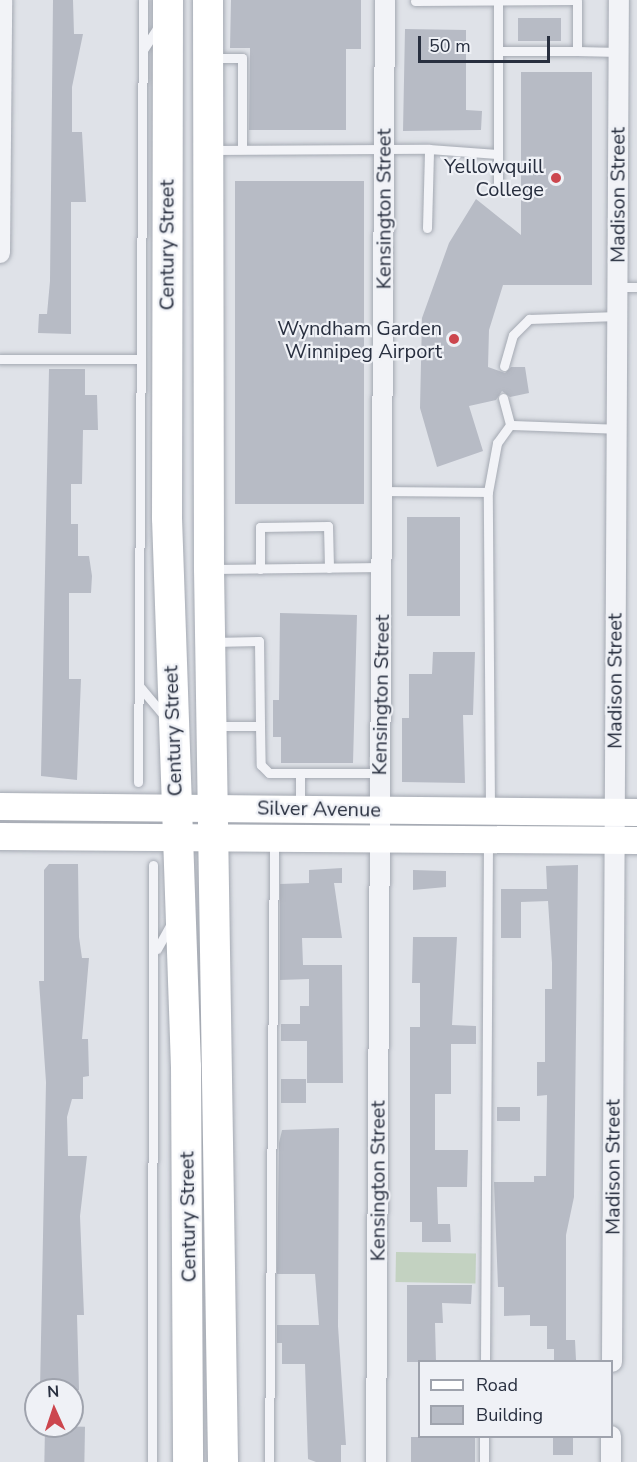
<!DOCTYPE html>
<style>
body{margin:0}
#map{position:relative;width:637px;height:1462px;overflow:hidden;background:#dfe2e8;font-family:"Nunito Sans",sans-serif}
div>[style]{position:absolute}
.green>*{inset:0;background:#c3d2c1;transform-origin:0 0}
.building>*{inset:0;background:#b7bbc5;transform-origin:0 0}
.roads{filter:drop-shadow(0 0 2px #a4a9b2) drop-shadow(0 0 2px #a4a9b2)}
.lane>*{height:9px;margin:-4.5px;padding:0 4.5px;transform-origin:4.5px;border-radius:4.5px;background:#f2f3f7}
.street>*{height:20px;margin:-10px;padding:0 10px;transform-origin:10px;border-radius:10px;background:#f2f3f7}
.secondary>*{height:27px;margin:-13.5px;padding:0 13.5px;transform-origin:13.5px;border-radius:13.5px;background:#fff}
.primary>*{height:30px;margin:-15px;padding:0 15px;transform-origin:15px;border-radius:15px;background:#fff}
.dots>*{width:16px;height:16px;translate:-50% -50%;box-sizing:border-box;border:3px solid #eff1f6;border-radius:50%}
span{translate:-50% -50%;white-space:nowrap;text-align:center;line-height:1.15;-webkit-text-stroke:4.5px #eff1f6;paint-order:stroke}
.poi-label{font-size:20px;color:#282f3f}
.right{translate:-100% -50%;text-align:right}
.street-label{font-size:20px;color:#282f3f}
.legend{position:absolute;left:418px;top:1360px;width:195px;height:78px;box-sizing:border-box;background:#eff1f6;border:2px solid #9fa3ad;margin:0;padding:8px 10px;list-style:none;font-size:18px;color:#282f3f}
.legend li{display:flex;align-items:center;gap:12px;height:30px}
.legend b{width:30px;border:2px solid #9fa3ad}
.north{position:absolute;left:24px;top:1378px;width:60px;height:60px;box-sizing:border-box;background:#eff1f6;border:2px solid #9fa3ad;border-radius:50%;rotate:357deg;font-size:16px;font-weight:700;line-height:24px;text-align:center;color:#282f3f}
.north::after{content:'';display:block;margin:auto;width:21px;height:27px;background:#cc464e;clip-path:polygon(50% 0,100% 100%,50% 72%,0 100%)}
.scale{position:absolute;left:418px;top:36px;width:132px;height:27px;box-sizing:border-box;border:3px solid #282f3f;border-top:0;padding-left:8px;font-size:18px;line-height:21px;white-space:nowrap;color:#282f3f;-webkit-text-stroke:4px #eff1f6;paint-order:stroke}
</style>
<div id="map">
<div class="green">
<div style="left:396px;top:1252px;width:80px;height:30px;rotate:1deg"></div>
</div>
<div class="building">
<div style="clip-path:polygon(53px 0,73px 0,74px 34px,83px 34px,72px 87px,72px 132px,82px 132px,86px 202px,71px 202px,71px 334px,38px 333px,39px 314px,47px 314px,50px 281px)"></div>
<div style="clip-path:polygon(231px 0,361px 0,361px 49px,346px 49px,346px 130px,249px 130px,250px 48px,230px 48px)"></div>
<div style="left:518px;top:18px;width:43px;height:23px"></div>
<div style="clip-path:polygon(405px 29px,466px 30px,466px 110px,482px 111px,481px 130px,403px 131px)"></div>
<div style="clip-path:polygon(521px 72px,592px 72px,592px 285px,503px 285px,489px 330px,488px 367px,505px 373px,511px 367px,525px 367px,529px 393px,510px 397px,502px 391px,496px 400px,469px 406px,483px 451px,437px 467px,420px 408px,422px 318px,449px 243px,476px 199px,521px 235px)"></div>
<div style="left:235px;top:181px;width:129px;height:323px"></div>
<div style="clip-path:polygon(49px 369px,85px 369px,85px 395px,97px 395px,98px 430px,83px 430px,82px 484px,71px 484px,71px 524px,78px 524px,78px 556px,89px 556px,92px 576px,91px 593px,69px 593px,69px 679px,81px 679px,77px 780px,41px 776px)"></div>
<div style="left:407px;top:517px;width:53px;height:99px"></div>
<div style="clip-path:polygon(280px 613px,357px 615px,353px 763px,281px 763px,281px 737px,273px 737px,273px 700px,279px 700px)"></div>
<div style="clip-path:polygon(433px 652px,475px 652px,473px 715px,463px 715px,465px 783px,402px 782px,402px 718px,409px 718px,409px 674px,432px 674px)"></div>
<div style="clip-path:polygon(49px 864px,78px 864px,79px 937px,82px 958px,89px 958px,82px 1039px,88px 1039px,89px 1076px,83px 1077px,83px 1099px,72px 1099px,67px 1117px,68px 1156px,87px 1156px,80px 1216px,84px 1315px,77px 1315px,79px 1390px,40px 1390px,46px 1082px,39px 981px,44px 981px,44px 870px)"></div>
<div style="clip-path:polygon(578px 865px,574px 1197px,566px 1235px,566px 1340px,575px 1340px,576px 1360px,554px 1360px,554px 1349px,547px 1349px,547px 1326px,530px 1326px,530px 1315px,504px 1316px,504px 1287px,498px 1287px,494px 1182px,534px 1182px,534px 1176px,546px 1176px,547px 1095px,537px 1096px,537px 1062px,545px 1062px,545px 989px,552px 989px,552px 963px,548px 901px,521px 902px,521px 938px,501px 938px,501px 889px,547px 889px,546px 866px)"></div>
<div style="clip-path:polygon(342px 868px,342px 883px,334px 883px,342px 938px,302px 938px,303px 965px,342px 965px,343px 1083px,307px 1083px,307px 1041px,281px 1041px,281px 1024px,300px 1024px,300px 1006px,309px 1006px,309px 979px,280px 980px,280px 884px,309px 883px,309px 870px)"></div>
<div style="clip-path:polygon(413px 870px,446px 871px,446px 887px,413px 890px)"></div>
<div style="clip-path:polygon(413px 937px,457px 937px,452px 1025px,476px 1026px,476px 1044px,451px 1044px,451px 1094px,435px 1094px,435px 1150px,468px 1150px,467px 1187px,437px 1187px,438px 1224px,450px 1224px,451px 1242px,422px 1242px,422px 1222px,410px 1222px,410px 1027px,420px 1027px,420px 983px,412px 983px)"></div>
<div style="left:281px;top:1079px;width:25px;height:24px"></div>
<div style="left:497px;top:1107px;width:23px;height:14px"></div>
<div style="clip-path:polygon(339px 1128px,338px 1326px,346px 1445px,341px 1445px,341px 1462px,316px 1462px,308px 1459px,305px 1364px,282px 1364px,282px 1343px,277px 1343px,277px 1325px,319px 1325px,315px 1274px,277px 1274px,279px 1143px,282px 1130px)"></div>
<div style="clip-path:polygon(407px 1285px,472px 1285px,471px 1304px,442px 1303px,443px 1323px,435px 1323px,436px 1362px,407px 1362px)"></div>
<div style="left:45px;top:1426px;width:40px;height:36px;rotate:1deg"></div>
<div style="left:411px;top:1437px;width:64px;height:25px"></div>
<div style="left:553px;top:1437px;width:20px;height:18px"></div>
</div>
<div class="roads">
<div class="lane">
<div style="left:577px;top:0;width:51px;rotate:90deg"></div>
<div style="left:577px;top:51px;width:42px;rotate:1.4deg"></div>
<div style="left:415px;top:1px;width:159px;rotate:-0.4deg"></div>
<div style="left:143px;top:50px;width:31px;rotate:-57deg"></div>
<div style="left:498px;top:51px;width:79px"></div>
<div style="left:213px;top:58px;width:29px"></div>
<div style="left:242px;top:58px;width:91px;rotate:90deg"></div>
<div style="left:212px;top:150px;width:217px;rotate:-0.3deg"></div>
<div style="left:429px;top:149px;width:68px;rotate:4.2deg"></div>
<div style="left:498px;top:186px;width:186px;rotate:-90deg"></div>
<div style="left:427px;top:228px;width:79px;rotate:-88.5deg"></div>
<div style="left:618px;top:287px;width:19px"></div>
<div style="left:0;top:359px;width:141px"></div>
<div style="left:504px;top:366px;width:32px;rotate:-74deg"></div>
<div style="left:513px;top:335px;width:23px;rotate:-45deg"></div>
<div style="left:529px;top:319px;width:89px;rotate:-1.9deg"></div>
<div style="left:503px;top:398px;width:28px;rotate:75deg"></div>
<div style="left:510px;top:425px;width:107px;rotate:2.1deg"></div>
<div style="left:382px;top:491px;width:106px;rotate:0.5deg"></div>
<div style="left:214px;top:569px;width:169px;rotate:-0.7deg"></div>
<div style="left:260px;top:569px;width:42px;rotate:-90deg"></div>
<div style="left:260px;top:527px;width:68px;rotate:-0.8deg"></div>
<div style="left:328px;top:526px;width:42px;rotate:88.6deg"></div>
<div style="left:213px;top:642px;width:46px;rotate:-1.2deg"></div>
<div style="left:259px;top:641px;width:85px;rotate:89.3deg"></div>
<div style="left:260px;top:726px;width:44px;rotate:180deg"></div>
<div style="left:140px;top:687px;width:39px;rotate:50deg"></div>
<div style="left:260px;top:726px;width:39px;rotate:89deg"></div>
<div style="left:261px;top:765px;width:11px;rotate:45deg"></div>
<div style="left:269px;top:773px;width:111px"></div>
<div style="left:138px;top:782px;width:782px;rotate:-89.63deg"></div>
<div style="left:300px;top:807px;width:33px;rotate:-90deg"></div>
<div style="left:490px;top:809px;width:317px;rotate:-90.4deg"></div>
<div style="left:488px;top:492px;width:50px;rotate:-79.6deg"></div>
<div style="left:497px;top:443px;width:22px;rotate:-54deg"></div>
<div style="left:157px;top:949px;width:31px;rotate:-61deg"></div>
<div style="left:485px;top:1362px;width:521px;rotate:-89.67deg"></div>
<div style="left:152px;top:1462px;width:597px;rotate:-89.9deg"></div>
<div style="left:269px;top:1462px;width:622px;rotate:-89.54deg"></div>
<div style="left:484px;top:1462px;width:26px;rotate:-90deg"></div>
</div>
<div class="street">
<div style="left:0;top:253px;width:253px;rotate:-89.5deg"></div>
<div style="left:612px;top:1362px;width:1362px;rotate:-89.71deg"></div>
<div style="left:376px;top:1462px;width:1462px;rotate:-89.65deg"></div>
<div style="left:611px;top:1462px;width:26px;rotate:-90deg"></div>
</div>
<div class="secondary">
<div style="left:0;top:806px;width:637px;rotate:0.54deg"></div>
<div style="left:0;top:836px;width:637px;rotate:0.36deg"></div>
</div>
<div class="primary">
<div style="left:168px;top:0;width:518px;rotate:90.11deg"></div>
<div style="left:167px;top:518px;width:549px;rotate:88.02deg"></div>
<div style="left:186px;top:1067px;width:395px;rotate:89.7deg"></div>
<div style="left:208px;top:0;width:569px;rotate:89.9deg"></div>
<div style="left:209px;top:569px;width:893px;rotate:89.1deg"></div>
</div>
</div>
<div class="dots">
<div style="left:556px;top:178px;background:#cc464e"></div>
<div style="left:454px;top:339px;background:#cc464e"></div>
</div>
<div class="poi-label">
<span class="right" style="left:544px;top:178px">Yellowquill<br>College</span>
<span class="right" style="left:442px;top:340px">Wyndham Garden<br>Winnipeg Airport</span>
</div>
<div class="street-label">
<span style="left:618px;top:195px;rotate:-90deg">Madison Street</span>
<span style="left:384px;top:209px;rotate:-90deg">Kensington Street</span>
<span style="left:167px;top:245px;rotate:-90deg">Century Street</span>
<span style="left:615px;top:681px;rotate:-90deg">Madison Street</span>
<span style="left:381px;top:695px;rotate:-89deg">Kensington Street</span>
<span style="left:173px;top:731px;rotate:-92deg">Century Street</span>
<span style="left:319px;top:809px;rotate:1deg">Silver Avenue</span>
<span style="left:613px;top:1167px;rotate:-90deg">Madison Street</span>
<span style="left:378px;top:1181px;rotate:-90deg">Kensington Street</span>
<span style="left:188px;top:1217px;rotate:-91deg">Century Street</span>
</div>
<ul class="legend">
<li><b style="height:8px;background:#fff"></b>Road</li>
<li><b style="height:16px;background:#b7bbc5"></b>Building</li>
</ul>
<div class="north">N</div>
<div class="scale">50 m</div>
</div>
